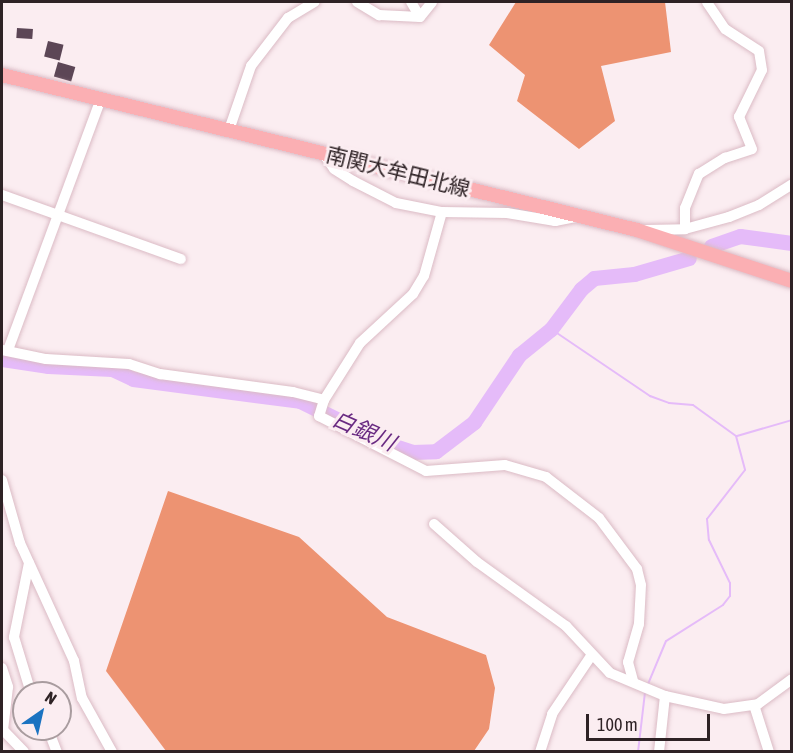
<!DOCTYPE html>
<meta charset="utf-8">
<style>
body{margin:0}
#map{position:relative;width:793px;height:753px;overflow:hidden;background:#fbedf1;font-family:"Asap Condensed","Noto Sans JP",sans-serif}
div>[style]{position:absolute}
.forest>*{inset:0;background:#ed9372}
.stream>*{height:2px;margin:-1px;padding:0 1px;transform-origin:1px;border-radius:1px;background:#e5bbf9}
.river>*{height:15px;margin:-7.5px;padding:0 7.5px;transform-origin:7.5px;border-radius:7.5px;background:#e5bbf9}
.building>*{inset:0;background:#5c4656;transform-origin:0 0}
.roads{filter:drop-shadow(0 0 2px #dbbbc5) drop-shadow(0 0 2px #dbbbc5)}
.minor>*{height:10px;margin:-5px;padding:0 5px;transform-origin:5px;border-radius:5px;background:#fff}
.major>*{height:14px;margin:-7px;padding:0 7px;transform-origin:7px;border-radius:7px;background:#fbafb3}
span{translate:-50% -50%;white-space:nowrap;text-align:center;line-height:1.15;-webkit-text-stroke:6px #fbedf1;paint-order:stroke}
.street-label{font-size:21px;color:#2e2225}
.water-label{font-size:22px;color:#692a82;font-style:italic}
.frame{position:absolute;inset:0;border:3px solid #2e2225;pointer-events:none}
.north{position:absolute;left:12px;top:681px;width:60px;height:60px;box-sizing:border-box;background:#fbedf1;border:2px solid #a99c9f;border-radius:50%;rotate:34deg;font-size:16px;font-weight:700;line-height:24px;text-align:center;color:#2e2225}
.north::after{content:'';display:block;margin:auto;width:21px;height:27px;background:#1b73c1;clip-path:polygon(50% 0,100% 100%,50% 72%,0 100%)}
.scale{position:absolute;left:586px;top:714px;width:124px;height:27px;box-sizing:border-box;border:3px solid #2e2225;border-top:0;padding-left:8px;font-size:18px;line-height:21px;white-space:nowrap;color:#2e2225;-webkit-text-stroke:4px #fbedf1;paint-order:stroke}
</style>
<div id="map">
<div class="forest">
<div style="clip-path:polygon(516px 2px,665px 2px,671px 52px,601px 66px,615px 121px,579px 149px,517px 101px,525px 75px,489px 45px)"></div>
<div style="clip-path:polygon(168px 491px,299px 537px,387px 617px,486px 655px,495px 688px,489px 729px,474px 751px,166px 751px,106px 671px)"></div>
</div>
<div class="stream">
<div style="left:551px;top:329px;width:120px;rotate:34.1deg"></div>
<div style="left:650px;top:396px;width:20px;rotate:20deg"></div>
<div style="left:669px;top:403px;width:24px;rotate:5deg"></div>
<div style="left:693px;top:405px;width:53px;rotate:35.8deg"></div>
<div style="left:736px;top:436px;width:35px;rotate:75deg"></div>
<div style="left:745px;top:470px;width:62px;rotate:127.8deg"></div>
<div style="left:707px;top:519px;width:21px;rotate:85deg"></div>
<div style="left:709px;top:540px;width:48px;rotate:64deg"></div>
<div style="left:730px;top:583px;width:13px;rotate:90deg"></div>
<div style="left:730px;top:596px;width:11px;rotate:128deg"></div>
<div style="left:723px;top:605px;width:67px;rotate:147.7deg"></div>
<div style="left:666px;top:641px;width:47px;rotate:112.7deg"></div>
<div style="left:737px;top:436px;width:57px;rotate:-16.2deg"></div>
<div style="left:638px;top:752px;width:60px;rotate:-83.3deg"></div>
</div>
<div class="river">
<div style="left:711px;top:246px;width:31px;rotate:-19deg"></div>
<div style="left:740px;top:236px;width:52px;rotate:7.7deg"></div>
<div style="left:2px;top:359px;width:47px;rotate:8.7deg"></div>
<div style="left:48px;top:366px;width:64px;rotate:2.7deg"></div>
<div style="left:112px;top:369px;width:23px;rotate:25deg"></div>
<div style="left:133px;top:379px;width:168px;rotate:7.5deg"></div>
<div style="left:300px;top:401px;width:95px;rotate:26.3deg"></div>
<div style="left:385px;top:443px;width:28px;rotate:18deg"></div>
<div style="left:412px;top:452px;width:24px;rotate:-2deg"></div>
<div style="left:436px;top:451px;width:48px;rotate:-37.3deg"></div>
<div style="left:474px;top:422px;width:81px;rotate:-56.1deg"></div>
<div style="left:519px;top:355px;width:41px;rotate:-39.1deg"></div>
<div style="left:551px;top:329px;width:50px;rotate:-53.1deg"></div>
<div style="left:581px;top:289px;width:17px;rotate:-40deg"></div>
<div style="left:594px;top:278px;width:40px;rotate:-5.7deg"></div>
<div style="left:634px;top:274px;width:57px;rotate:-16.2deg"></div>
</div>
<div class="building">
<div style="left:17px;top:28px;width:16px;height:10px;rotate:4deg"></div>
<div style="left:48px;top:41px;width:16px;height:16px;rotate:14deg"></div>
<div style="left:58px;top:62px;width:18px;height:15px;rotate:16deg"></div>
</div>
<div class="roads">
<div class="minor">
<div style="left:357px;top:2px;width:26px;rotate:31deg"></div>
<div style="left:379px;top:15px;width:41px;rotate:2.8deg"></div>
<div style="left:411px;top:2px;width:17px;rotate:59deg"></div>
<div style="left:420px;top:17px;width:19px;rotate:-51deg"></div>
<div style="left:229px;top:130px;width:68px;rotate:-71deg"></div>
<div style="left:251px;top:66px;width:61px;rotate:-52.4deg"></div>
<div style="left:288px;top:18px;width:31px;rotate:-31deg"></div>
<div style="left:323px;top:153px;width:19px;rotate:55deg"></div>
<div style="left:334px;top:169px;width:22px;rotate:32deg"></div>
<div style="left:353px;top:181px;width:48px;rotate:27.1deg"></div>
<div style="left:396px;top:203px;width:47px;rotate:11.1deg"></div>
<div style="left:442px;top:212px;width:65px;rotate:0.9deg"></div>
<div style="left:507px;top:213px;width:49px;rotate:9.5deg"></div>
<div style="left:555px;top:221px;width:26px;rotate:-11deg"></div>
<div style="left:2px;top:195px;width:190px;rotate:19.7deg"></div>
<div style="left:685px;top:229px;width:21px;rotate:-90deg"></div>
<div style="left:685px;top:208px;width:37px;rotate:-68deg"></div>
<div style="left:699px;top:174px;width:31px;rotate:-32deg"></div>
<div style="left:725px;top:158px;width:28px;rotate:-18deg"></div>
<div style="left:752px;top:149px;width:35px;rotate:-112deg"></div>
<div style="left:739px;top:117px;width:52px;rotate:-63.9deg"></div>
<div style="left:762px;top:70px;width:19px;rotate:-99deg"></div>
<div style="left:759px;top:51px;width:40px;rotate:-147.1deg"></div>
<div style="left:725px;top:29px;width:32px;rotate:-124deg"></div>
<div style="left:646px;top:230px;width:39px;rotate:-1deg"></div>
<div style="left:685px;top:229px;width:46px;rotate:-15.3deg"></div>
<div style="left:729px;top:217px;width:32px;rotate:-22deg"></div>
<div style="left:759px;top:205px;width:39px;rotate:-32deg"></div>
<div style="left:2px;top:350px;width:45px;rotate:11.6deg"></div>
<div style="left:46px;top:359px;width:83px;rotate:3.4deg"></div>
<div style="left:129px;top:364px;width:33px;rotate:18deg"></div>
<div style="left:160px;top:374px;width:134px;rotate:7.7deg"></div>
<div style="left:293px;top:392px;width:32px;rotate:14deg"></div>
<div style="left:324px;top:400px;width:17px;rotate:107deg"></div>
<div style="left:319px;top:416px;width:120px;rotate:27.2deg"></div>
<div style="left:426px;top:471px;width:79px;rotate:-4.3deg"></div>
<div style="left:505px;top:465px;width:43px;rotate:16.3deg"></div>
<div style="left:546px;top:477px;width:67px;rotate:37.7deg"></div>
<div style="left:599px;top:518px;width:64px;rotate:53.3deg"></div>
<div style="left:637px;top:569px;width:16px;rotate:76deg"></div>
<div style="left:641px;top:585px;width:39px;rotate:93deg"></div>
<div style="left:639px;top:624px;width:40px;rotate:106deg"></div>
<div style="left:628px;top:662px;width:20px;rotate:75deg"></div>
<div style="left:8px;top:350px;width:268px;rotate:-69.7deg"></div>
<div style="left:324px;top:400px;width:67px;rotate:-57.7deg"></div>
<div style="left:360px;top:343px;width:72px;rotate:-42.8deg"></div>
<div style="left:413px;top:294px;width:21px;rotate:-59deg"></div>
<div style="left:424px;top:276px;width:66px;rotate:-74.3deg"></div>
<div style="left:2px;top:480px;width:66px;rotate:74.1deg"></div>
<div style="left:20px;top:543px;width:130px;rotate:65.4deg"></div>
<div style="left:74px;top:661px;width:38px;rotate:78deg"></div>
<div style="left:82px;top:698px;width:62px;rotate:60.9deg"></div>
<div style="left:434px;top:524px;width:57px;rotate:41.5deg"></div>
<div style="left:477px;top:562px;width:110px;rotate:35.7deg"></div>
<div style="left:566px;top:626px;width:64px;rotate:46.9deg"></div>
<div style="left:610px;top:673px;width:60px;rotate:22.7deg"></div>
<div style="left:665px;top:696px;width:60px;rotate:12.4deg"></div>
<div style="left:724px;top:709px;width:34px;rotate:-8deg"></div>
<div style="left:758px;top:704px;width:42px;rotate:-36.3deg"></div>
<div style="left:29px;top:563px;width:76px;rotate:101.5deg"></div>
<div style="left:14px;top:637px;width:59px;rotate:73.1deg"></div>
<div style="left:2px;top:668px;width:20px;rotate:72deg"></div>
<div style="left:8px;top:687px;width:43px;rotate:96.6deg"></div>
<div style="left:3px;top:730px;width:30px;rotate:46deg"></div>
<div style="left:754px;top:705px;width:49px;rotate:72.3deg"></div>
<div style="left:48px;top:729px;width:25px;rotate:69deg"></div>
<div style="left:540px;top:752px;width:40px;rotate:-72deg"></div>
<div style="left:552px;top:714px;width:70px;rotate:-56.1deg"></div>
<div style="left:659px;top:752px;width:56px;rotate:-83.9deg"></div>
</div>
<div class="major">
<div style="left:2px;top:75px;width:654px;rotate:13.72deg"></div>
<div style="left:637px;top:230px;width:163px;rotate:18.2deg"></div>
</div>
</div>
<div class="street-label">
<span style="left:398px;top:171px;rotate:14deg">南関大牟田北線</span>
</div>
<div class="water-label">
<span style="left:364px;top:431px;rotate:24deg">白銀川</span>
</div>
<div class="frame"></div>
<div class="north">N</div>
<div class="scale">100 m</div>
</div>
